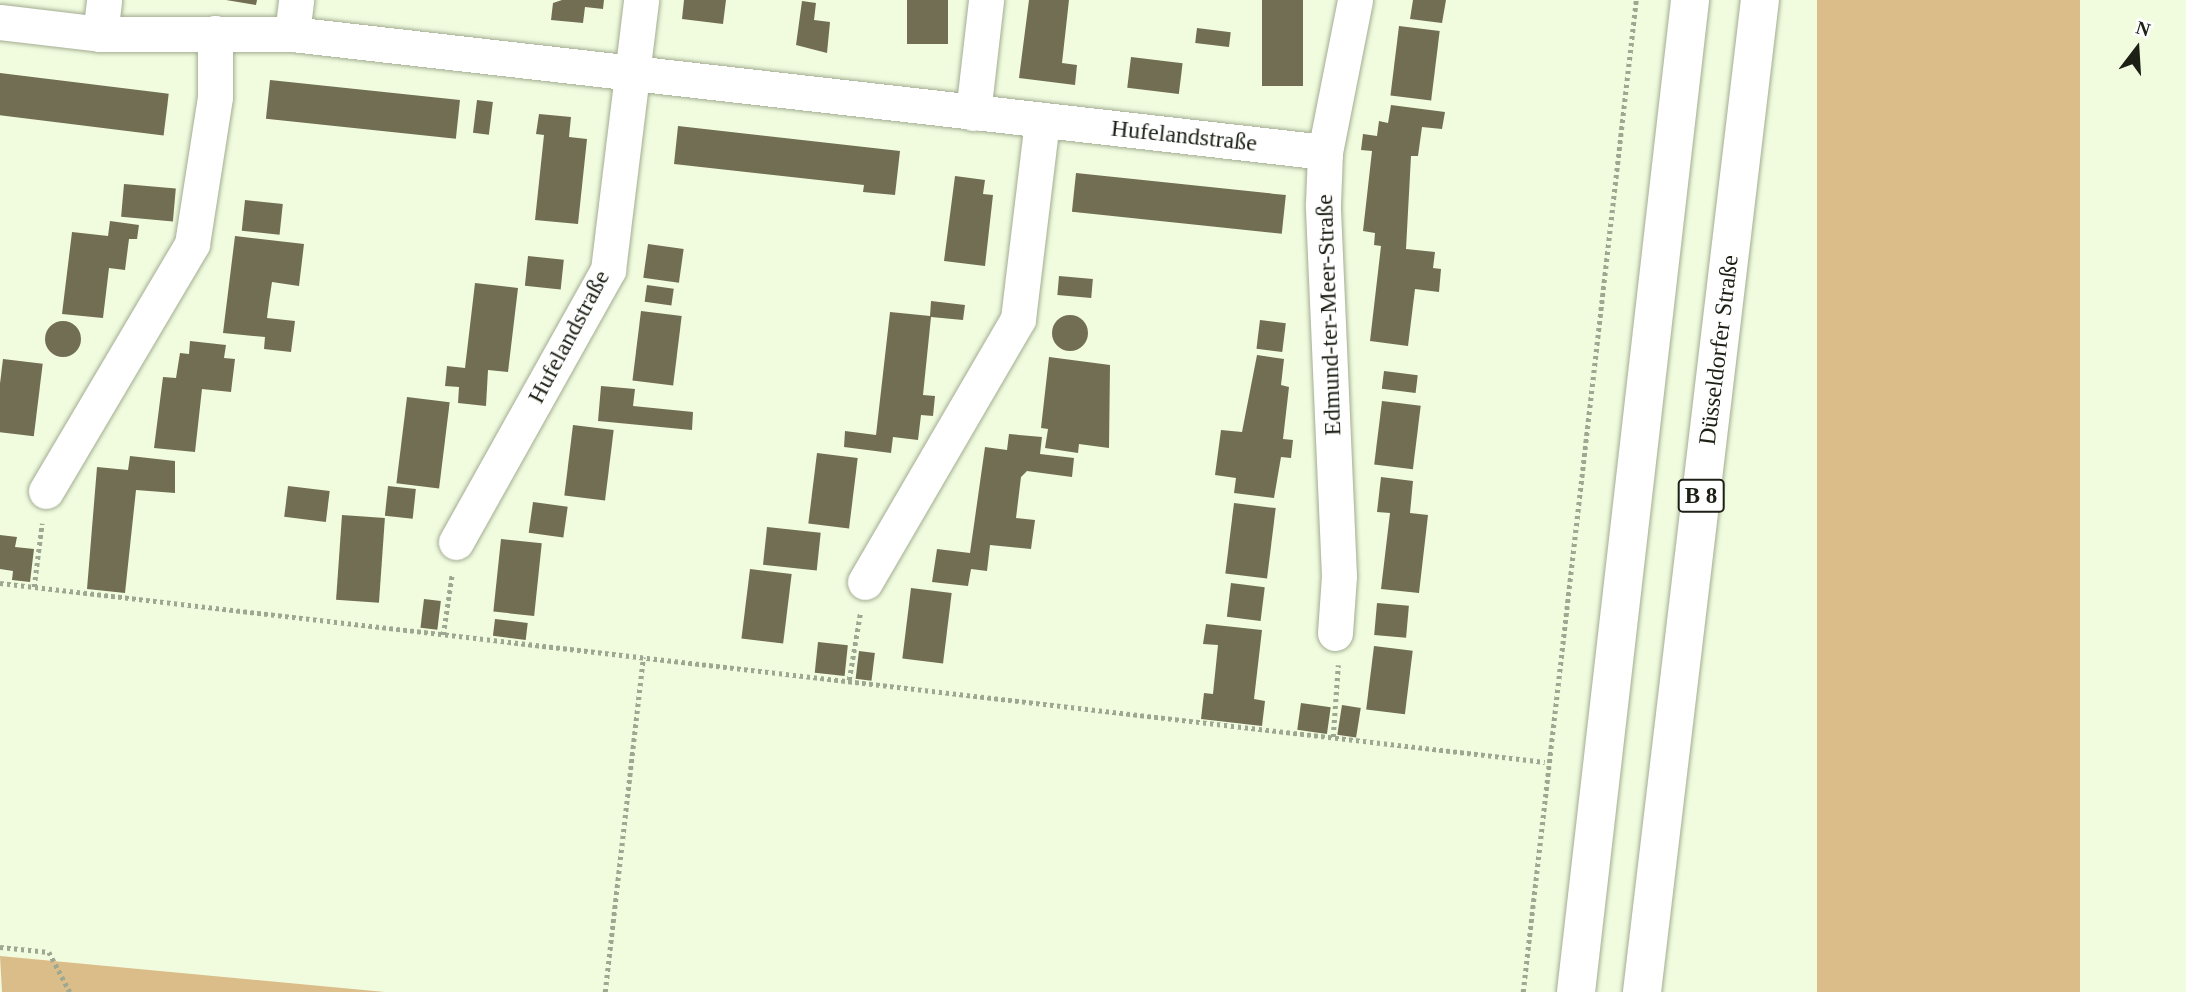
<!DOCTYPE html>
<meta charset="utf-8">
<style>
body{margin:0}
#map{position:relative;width:2186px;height:992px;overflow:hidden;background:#f1fcdf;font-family:"Times New Roman",serif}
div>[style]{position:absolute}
.forest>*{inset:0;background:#dbbd8a;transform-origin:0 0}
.building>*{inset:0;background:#716e53;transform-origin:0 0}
.round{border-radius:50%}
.path>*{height:4.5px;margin-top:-2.25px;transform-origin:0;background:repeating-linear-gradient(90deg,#9ea791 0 3.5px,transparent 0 7px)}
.roads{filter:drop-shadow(0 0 2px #a2ac91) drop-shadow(0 0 2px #a2ac91)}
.minor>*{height:35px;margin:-17.5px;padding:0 17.5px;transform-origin:17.5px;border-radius:17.5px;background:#fff}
.major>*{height:38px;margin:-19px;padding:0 19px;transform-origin:19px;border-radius:19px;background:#fff}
span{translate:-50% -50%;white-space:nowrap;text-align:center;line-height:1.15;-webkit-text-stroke:5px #fff;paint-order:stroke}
.shield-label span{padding:2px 5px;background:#fff;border:2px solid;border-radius:5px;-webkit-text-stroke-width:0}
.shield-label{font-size:23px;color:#1c2015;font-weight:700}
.street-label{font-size:24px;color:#1c2015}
.north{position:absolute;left:2102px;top:14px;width:70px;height:70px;-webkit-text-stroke:5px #fff;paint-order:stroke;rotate:17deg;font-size:19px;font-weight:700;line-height:28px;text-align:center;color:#1c2015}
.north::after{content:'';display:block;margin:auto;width:24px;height:32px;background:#1c2015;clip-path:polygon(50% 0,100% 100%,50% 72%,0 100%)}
</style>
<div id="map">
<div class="forest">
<div style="left:1817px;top:0;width:263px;height:998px"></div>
<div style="clip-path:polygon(0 956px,385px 992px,2px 992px)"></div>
</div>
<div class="building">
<div style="clip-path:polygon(226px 0,257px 0,256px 5px)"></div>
<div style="clip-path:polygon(562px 0,604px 0,603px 9px,585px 7px,583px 23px,551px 20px,553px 3px)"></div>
<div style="clip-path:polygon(684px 0,726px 0,723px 24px,682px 19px)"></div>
<div style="left:907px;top:0;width:41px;height:44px"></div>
<div style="clip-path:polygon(1029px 0,1069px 0,1062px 63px,1077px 65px,1075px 85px,1019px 78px)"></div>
<div style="left:1262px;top:0;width:41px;height:86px"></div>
<div style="clip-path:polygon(1413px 0,1446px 0,1442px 23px,1410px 19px)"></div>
<div style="clip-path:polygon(802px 1px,816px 3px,814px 20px,830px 22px,827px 53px,796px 45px)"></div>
<div style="left:1399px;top:26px;width:41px;height:70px;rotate:7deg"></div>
<div style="left:1197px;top:28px;width:34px;height:15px;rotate:7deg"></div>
<div style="left:1131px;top:57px;width:52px;height:31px;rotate:7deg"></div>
<div style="left:0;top:73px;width:170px;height:42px;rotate:7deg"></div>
<div style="left:270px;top:80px;width:191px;height:39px;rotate:6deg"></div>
<div style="left:477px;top:100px;width:16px;height:33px;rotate:7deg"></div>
<div style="clip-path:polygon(1391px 105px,1445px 112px,1442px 129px,1422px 127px,1418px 156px,1411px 156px,1406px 249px,1435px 252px,1433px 268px,1441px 269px,1439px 292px,1415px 289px,1408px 346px,1370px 341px,1381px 246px,1374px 245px,1375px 233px,1363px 231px,1372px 151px,1361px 150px,1363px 134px,1377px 136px,1379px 121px,1388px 123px)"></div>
<div style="clip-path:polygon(539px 114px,571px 117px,569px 137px,587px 139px,578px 224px,535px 220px,544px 135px,536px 134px)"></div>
<div style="clip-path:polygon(678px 126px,900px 151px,895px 195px,863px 192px,864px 185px,674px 164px)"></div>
<div style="left:1076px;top:173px;width:211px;height:39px;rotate:6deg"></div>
<div style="clip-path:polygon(955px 176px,985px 180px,983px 194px,993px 195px,985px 266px,944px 261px)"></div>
<div style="left:124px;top:184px;width:52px;height:33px;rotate:5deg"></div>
<div style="left:245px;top:200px;width:38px;height:31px;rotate:6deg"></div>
<div style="clip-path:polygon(110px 221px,139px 225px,137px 239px,129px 239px,125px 270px,109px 268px,103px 318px,62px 314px,72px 232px,108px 236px)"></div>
<div style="clip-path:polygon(235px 236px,304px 244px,299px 286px,272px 282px,269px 302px,267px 318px,295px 321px,291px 352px,264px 349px,265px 337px,223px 333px)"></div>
<div style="left:648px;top:244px;width:36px;height:34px;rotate:8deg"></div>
<div style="left:528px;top:256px;width:36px;height:30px;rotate:6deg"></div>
<div style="left:1059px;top:276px;width:34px;height:19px;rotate:5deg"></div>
<div style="clip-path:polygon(475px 283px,518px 288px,508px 372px,488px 370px,486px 406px,458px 403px,459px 387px,445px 386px,447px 366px,465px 368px)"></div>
<div style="left:647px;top:285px;width:27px;height:17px;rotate:8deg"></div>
<div style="clip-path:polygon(931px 301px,965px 305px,963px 320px,931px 317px,923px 395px,935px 396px,933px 416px,921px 415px,918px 440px,893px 437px,891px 453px,844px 447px,845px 431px,876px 435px,890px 312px,930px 316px)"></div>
<div style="left:641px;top:311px;width:41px;height:70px;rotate:7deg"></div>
<div class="round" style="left:1052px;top:315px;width:36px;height:36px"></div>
<div style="left:1260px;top:320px;width:26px;height:29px;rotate:7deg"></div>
<div class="round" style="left:45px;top:321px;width:36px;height:36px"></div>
<div style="clip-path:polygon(190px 341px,226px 345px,224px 358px,235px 359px,231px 392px,202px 389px,195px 452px,154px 448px,163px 377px,176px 378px,180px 353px,189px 354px)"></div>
<div style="clip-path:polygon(1257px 355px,1284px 359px,1281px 385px,1289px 387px,1283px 439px,1293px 440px,1291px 458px,1281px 457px,1274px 498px,1234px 493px,1236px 478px,1215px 475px,1221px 430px,1242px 432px)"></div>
<div style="clip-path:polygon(1049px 357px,1110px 365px,1109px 448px,1079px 444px,1078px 453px,1045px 448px,1048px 429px,1041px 428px)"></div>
<div style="left:3px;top:359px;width:40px;height:73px;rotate:7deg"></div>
<div style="left:1384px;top:371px;width:34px;height:18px;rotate:7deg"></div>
<div style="clip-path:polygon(601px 386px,635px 389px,633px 406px,693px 412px,692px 430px,598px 421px)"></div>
<div style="left:407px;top:397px;width:43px;height:87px;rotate:7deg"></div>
<div style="left:1382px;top:401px;width:39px;height:64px;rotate:7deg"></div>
<div style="left:573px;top:425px;width:41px;height:71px;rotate:7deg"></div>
<div style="clip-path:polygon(1009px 434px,1042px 437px,1040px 454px,1074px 458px,1072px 477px,1027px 471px,1021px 477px,1016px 518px,1035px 520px,1031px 549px,990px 545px,987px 571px,971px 569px,968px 586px,932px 582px,937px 549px,970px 553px,985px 447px,1007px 450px)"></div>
<div style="left:817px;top:453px;width:41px;height:71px;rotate:7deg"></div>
<div style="clip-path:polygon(130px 456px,175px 461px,175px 493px,136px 490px,125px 593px,87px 589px,97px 467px,128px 470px)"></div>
<div style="clip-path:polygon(1381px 477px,1413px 481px,1410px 513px,1428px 515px,1419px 593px,1381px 589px,1390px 513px,1377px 512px)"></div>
<div style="left:288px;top:486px;width:42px;height:31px;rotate:7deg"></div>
<div style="left:388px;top:486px;width:28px;height:30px;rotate:6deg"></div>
<div style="left:533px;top:502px;width:35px;height:31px;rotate:8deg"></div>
<div style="left:1234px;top:503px;width:42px;height:71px;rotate:7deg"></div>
<div style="left:342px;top:515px;width:43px;height:85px;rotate:4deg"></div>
<div style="left:767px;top:527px;width:54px;height:38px;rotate:6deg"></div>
<div style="clip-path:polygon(0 535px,17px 537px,15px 547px,34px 549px,30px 582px,12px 580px,13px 571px,0 569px)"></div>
<div style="left:501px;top:539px;width:41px;height:73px;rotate:6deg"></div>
<div style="left:750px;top:569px;width:42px;height:70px;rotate:7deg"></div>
<div style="left:1231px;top:583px;width:34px;height:34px;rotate:7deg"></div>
<div style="left:911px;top:588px;width:41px;height:71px;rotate:7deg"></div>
<div style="left:424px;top:599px;width:17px;height:29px;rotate:7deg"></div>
<div style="left:1377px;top:603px;width:32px;height:32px;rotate:5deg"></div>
<div style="left:495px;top:619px;width:33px;height:17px;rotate:7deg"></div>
<div style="clip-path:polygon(1206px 624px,1262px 630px,1254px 699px,1265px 701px,1262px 726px,1201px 719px,1204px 693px,1213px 694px,1218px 645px,1203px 644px)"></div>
<div style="left:818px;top:642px;width:30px;height:31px;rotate:6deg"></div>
<div style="left:1374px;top:646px;width:39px;height:64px;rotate:7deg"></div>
<div style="left:859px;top:651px;width:16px;height:28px;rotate:7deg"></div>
<div style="left:1301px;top:703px;width:30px;height:27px;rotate:8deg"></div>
<div style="left:1342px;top:705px;width:19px;height:30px;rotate:9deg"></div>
</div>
<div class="path">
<div style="left:0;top:583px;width:1555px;rotate:6.61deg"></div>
<div style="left:34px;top:587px;width:64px;rotate:-82.9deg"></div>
<div style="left:443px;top:635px;width:62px;rotate:-81.6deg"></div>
<div style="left:849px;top:680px;width:67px;rotate:-80.5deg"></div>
<div style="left:1333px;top:737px;width:72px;rotate:-86deg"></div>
<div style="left:0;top:947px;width:49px;rotate:5.8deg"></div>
<div style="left:49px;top:952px;width:45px;rotate:62.3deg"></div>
<div style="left:605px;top:992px;width:337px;rotate:-83.5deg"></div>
<div style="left:1523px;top:992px;width:998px;rotate:-83.5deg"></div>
</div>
<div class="roads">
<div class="minor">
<div style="left:0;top:22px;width:101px;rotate:6.8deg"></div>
<div style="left:100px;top:34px;width:192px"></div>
<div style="left:292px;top:34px;width:1040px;rotate:6.52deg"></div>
<div style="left:100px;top:34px;width:34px;rotate:-83deg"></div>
<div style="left:292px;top:34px;width:34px;rotate:-83deg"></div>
<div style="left:973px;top:113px;width:114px;rotate:-83.4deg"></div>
<div style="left:46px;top:491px;width:287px;rotate:-59.4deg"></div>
<div style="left:192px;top:244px;width:149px;rotate:-81.1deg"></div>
<div style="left:215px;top:97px;width:64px;rotate:-90deg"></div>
<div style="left:456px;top:542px;width:312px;rotate:-60.8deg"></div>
<div style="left:608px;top:270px;width:272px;rotate:-83deg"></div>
<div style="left:865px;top:582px;width:304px;rotate:-59.8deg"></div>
<div style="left:1018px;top:319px;width:199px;rotate:-83.1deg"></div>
<div style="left:1335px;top:633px;width:57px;rotate:-86deg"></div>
<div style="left:1339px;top:576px;width:372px;rotate:-92.5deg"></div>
<div style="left:1323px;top:204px;width:52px;rotate:-87.8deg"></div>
<div style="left:1325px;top:152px;width:155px;rotate:-78.8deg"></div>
</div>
<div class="major">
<div style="left:1576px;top:992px;width:999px;rotate:-83.44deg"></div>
<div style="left:1642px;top:992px;width:999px;rotate:-83.22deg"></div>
</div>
</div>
<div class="shield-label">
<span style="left:1701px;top:496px">B 8</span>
</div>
<div class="street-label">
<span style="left:1184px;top:136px;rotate:6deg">Hufelandstraße</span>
<span style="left:1329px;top:315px;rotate:-92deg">Edmund-ter-Meer-Straße</span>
<span style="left:569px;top:337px;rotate:-62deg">Hufelandstraße</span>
<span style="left:1719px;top:350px;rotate:-83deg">Düsseldorfer Straße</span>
</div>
<div class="north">N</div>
</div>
